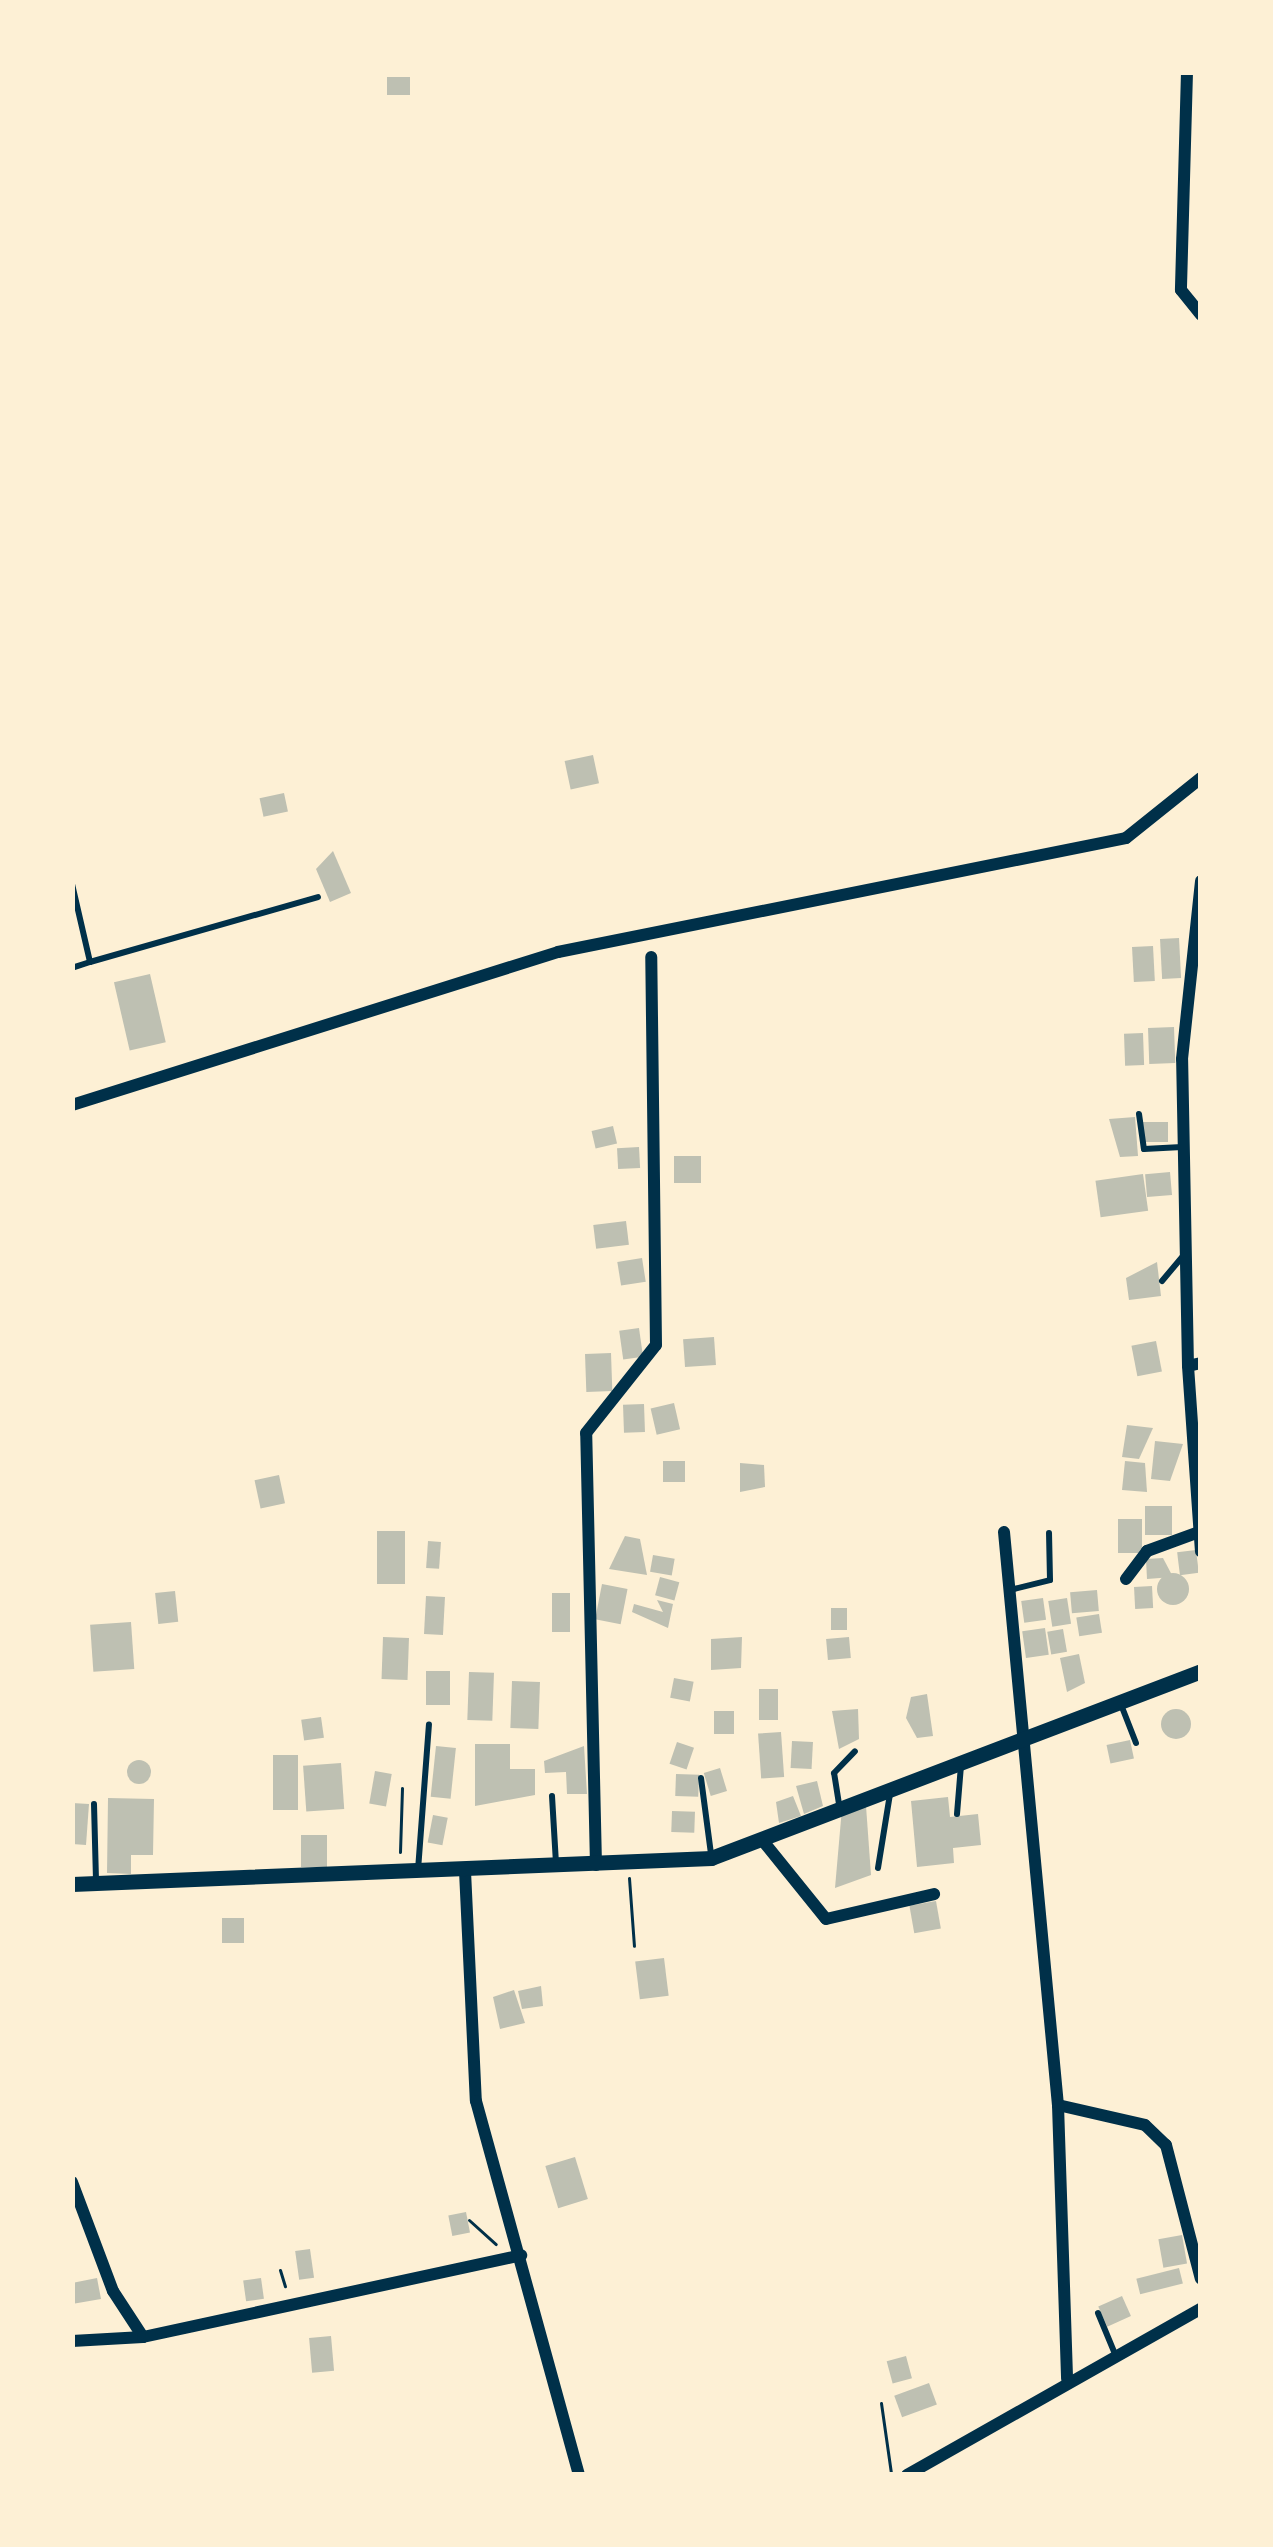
<!DOCTYPE html>
<style>
body{margin:0}
#map{position:relative;width:1273px;height:2547px;overflow:hidden;background:#fdf0d5;font-family:"Varela Round",sans-serif}
div>[style]{position:absolute}
.building>*{inset:0;background:#bec0b2;transform-origin:0 0}
.round{border-radius:50%}
.path>*{height:3px;margin:-1.5px;padding:0 1.5px;transform-origin:1.5px;border-radius:1.5px;background:#003049}
.service>*{height:6px;margin:-3px;padding:0 3px;transform-origin:3px;border-radius:3px;background:#003049}
.minor>*{height:12px;margin:-6px;padding:0 6px;transform-origin:6px;border-radius:6px;background:#003049}
.tertiary>*{height:15px;margin:-7.5px;padding:0 7.5px;transform-origin:7.5px;border-radius:7.5px;background:#003049}
span{translate:-50% -50%;white-space:nowrap;text-align:center;line-height:1.15;-webkit-text-stroke:9px #fdf0d5;paint-order:stroke}
.frame{position:absolute;inset:0;border:75px solid #fdf0d5;pointer-events:none}
</style>
<div id="map">
<div class="building">
<div style="left:410px;top:77px;width:18px;height:23px;rotate:90deg"></div>
<div style="left:593px;top:755px;width:29px;height:29px;rotate:78deg"></div>
<div style="left:284px;top:793px;width:19px;height:25px;rotate:78deg"></div>
<div style="clip-path:polygon(333px 851px,351px 893px,330px 902px,316px 869px)"></div>
<div style="left:1179px;top:938px;width:40px;height:19px;rotate:87deg"></div>
<div style="left:1153px;top:946px;width:35px;height:21px;rotate:87deg"></div>
<div style="left:150px;top:974px;width:70px;height:37px;rotate:77deg"></div>
<div style="left:1174px;top:1027px;width:36px;height:26px;rotate:88deg"></div>
<div style="left:1143px;top:1033px;width:32px;height:19px;rotate:88deg"></div>
<div style="clip-path:polygon(1135px 1117px,1138px 1156px,1120px 1157px,1109px 1119px)"></div>
<div style="left:1168px;top:1122px;width:20px;height:25px;rotate:90deg"></div>
<div style="left:613px;top:1126px;width:18px;height:22px;rotate:77deg"></div>
<div style="left:639px;top:1147px;width:21px;height:22px;rotate:87deg"></div>
<div style="left:674px;top:1156px;width:27px;height:27px"></div>
<div style="left:1170px;top:1172px;width:23px;height:25px;rotate:85deg"></div>
<div style="left:1143px;top:1174px;width:37px;height:48px;rotate:82deg"></div>
<div style="left:626px;top:1221px;width:24px;height:33px;rotate:83deg"></div>
<div style="left:642px;top:1258px;width:24px;height:25px;rotate:81deg"></div>
<div style="clip-path:polygon(1157px 1262px,1161px 1296px,1129px 1300px,1126px 1278px)"></div>
<div style="left:639px;top:1328px;width:29px;height:20px;rotate:82deg"></div>
<div style="left:714px;top:1337px;width:28px;height:31px;rotate:86deg"></div>
<div style="left:1156px;top:1341px;width:31px;height:25px;rotate:79deg"></div>
<div style="left:611px;top:1353px;width:38px;height:26px;rotate:88deg"></div>
<div style="left:674px;top:1403px;width:27px;height:24px;rotate:77deg"></div>
<div style="left:644px;top:1404px;width:28px;height:21px;rotate:88deg"></div>
<div style="clip-path:polygon(1127px 1425px,1153px 1428px,1139px 1459px,1122px 1457px)"></div>
<div style="clip-path:polygon(1155px 1441px,1183px 1444px,1170px 1481px,1151px 1479px)"></div>
<div style="left:663px;top:1461px;width:22px;height:21px"></div>
<div style="clip-path:polygon(1125px 1461px,1145px 1463px,1147px 1492px,1122px 1490px)"></div>
<div style="clip-path:polygon(740px 1463px,764px 1465px,765px 1487px,740px 1492px)"></div>
<div style="left:279px;top:1475px;width:29px;height:25px;rotate:78deg"></div>
<div style="left:1145px;top:1506px;width:27px;height:29px"></div>
<div style="left:1118px;top:1519px;width:24px;height:34px"></div>
<div style="left:377px;top:1531px;width:28px;height:53px"></div>
<div style="clip-path:polygon(625px 1536px,640px 1539px,647px 1575px,609px 1569px)"></div>
<div style="left:428px;top:1541px;width:13px;height:27px;rotate:4deg"></div>
<div style="left:1196px;top:1550px;width:23px;height:19px;rotate:83deg"></div>
<div style="left:653px;top:1555px;width:22px;height:17px;rotate:10deg"></div>
<div style="clip-path:polygon(1163px 1558px,1173px 1577px,1147px 1579px,1146px 1559px)"></div>
<div class="round" style="left:1157px;top:1573px;width:32px;height:32px"></div>
<div style="left:660px;top:1577px;width:20px;height:19px;rotate:15deg"></div>
<div style="left:602px;top:1584px;width:26px;height:36px;rotate:11deg"></div>
<div style="left:1152px;top:1586px;width:22px;height:18px;rotate:87deg"></div>
<div style="left:1097px;top:1590px;width:21px;height:27px;rotate:85deg"></div>
<div style="left:175px;top:1591px;width:31px;height:20px;rotate:84deg"></div>
<div style="left:552px;top:1593px;width:18px;height:39px"></div>
<div style="left:426px;top:1596px;width:19px;height:38px;rotate:3deg"></div>
<div style="left:1043px;top:1598px;width:22px;height:22px;rotate:82deg"></div>
<div style="left:1067px;top:1598px;width:26px;height:19px;rotate:81deg"></div>
<div style="clip-path:polygon(657px 1600px,673px 1604px,668px 1628px,632px 1612px,634px 1604px,663px 1612px)"></div>
<div style="left:831px;top:1608px;width:16px;height:22px"></div>
<div style="left:1099px;top:1614px;width:19px;height:23px;rotate:81deg"></div>
<div style="left:131px;top:1622px;width:47px;height:41px;rotate:86deg"></div>
<div style="left:1045px;top:1628px;width:27px;height:23px;rotate:82deg"></div>
<div style="left:1063px;top:1629px;width:23px;height:16px;rotate:80deg"></div>
<div style="left:383px;top:1637px;width:26px;height:42px;rotate:2deg"></div>
<div style="clip-path:polygon(742px 1637px,741px 1668px,711px 1670px,711px 1639px)"></div>
<div style="left:849px;top:1637px;width:21px;height:23px;rotate:85deg"></div>
<div style="clip-path:polygon(1079px 1654px,1085px 1683px,1067px 1692px,1060px 1658px)"></div>
<div style="left:426px;top:1671px;width:24px;height:34px"></div>
<div style="left:469px;top:1672px;width:25px;height:48px;rotate:2deg"></div>
<div style="left:674px;top:1678px;width:20px;height:20px;rotate:11deg"></div>
<div style="left:512px;top:1681px;width:28px;height:47px;rotate:2deg"></div>
<div style="left:759px;top:1689px;width:19px;height:31px"></div>
<div style="clip-path:polygon(927px 1694px,933px 1736px,917px 1738px,906px 1718px,911px 1697px)"></div>
<div class="round" style="left:1161px;top:1709px;width:30px;height:30px"></div>
<div style="clip-path:polygon(858px 1709px,859px 1739px,839px 1749px,832px 1711px)"></div>
<div style="left:714px;top:1711px;width:20px;height:23px"></div>
<div style="left:321px;top:1717px;width:21px;height:20px;rotate:82deg"></div>
<div style="left:781px;top:1732px;width:45px;height:23px;rotate:86deg"></div>
<div style="left:1130px;top:1740px;width:19px;height:24px;rotate:78deg"></div>
<div style="left:792px;top:1741px;width:21px;height:27px;rotate:3deg"></div>
<div style="left:677px;top:1742px;width:18px;height:23px;rotate:19deg"></div>
<div style="clip-path:polygon(475px 1744px,510px 1744px,510px 1769px,535px 1769px,535px 1795px,475px 1806px)"></div>
<div style="left:436px;top:1746px;width:20px;height:51px;rotate:6deg"></div>
<div style="clip-path:polygon(584px 1746px,587px 1794px,567px 1794px,566px 1772px,545px 1773px,544px 1761px)"></div>
<div style="left:273px;top:1755px;width:25px;height:55px"></div>
<div class="round" style="left:127px;top:1760px;width:24px;height:24px"></div>
<div style="left:341px;top:1763px;width:46px;height:38px;rotate:86deg"></div>
<div style="left:720px;top:1768px;width:24px;height:17px;rotate:73deg"></div>
<div style="left:375px;top:1771px;width:17px;height:33px;rotate:10deg"></div>
<div style="left:676px;top:1774px;width:23px;height:22px;rotate:2deg"></div>
<div style="clip-path:polygon(817px 1781px,823px 1806px,804px 1814px,796px 1786px)"></div>
<div style="clip-path:polygon(793px 1796px,801px 1816px,779px 1823px,776px 1802px)"></div>
<div style="clip-path:polygon(948px 1797px,950px 1817px,978px 1814px,981px 1845px,953px 1848px,954px 1863px,917px 1867px,911px 1801px)"></div>
<div style="clip-path:polygon(108px 1798px,154px 1799px,153px 1855px,131px 1855px,131px 1874px,107px 1873px)"></div>
<div style="clip-path:polygon(72px 1803px,89px 1804px,86px 1845px,72px 1844px)"></div>
<div style="clip-path:polygon(866px 1806px,871px 1875px,835px 1888px,842px 1808px)"></div>
<div style="left:672px;top:1811px;width:23px;height:21px;rotate:2deg"></div>
<div style="left:433px;top:1815px;width:15px;height:28px;rotate:11deg"></div>
<div style="left:301px;top:1835px;width:26px;height:32px"></div>
<div style="left:936px;top:1901px;width:28px;height:27px;rotate:80deg"></div>
<div style="left:222px;top:1918px;width:22px;height:25px"></div>
<div style="left:664px;top:1958px;width:38px;height:29px;rotate:83deg"></div>
<div style="clip-path:polygon(541px 1986px,543px 2006px,522px 2009px,518px 1991px)"></div>
<div style="clip-path:polygon(514px 1990px,525px 2023px,500px 2029px,493px 1997px)"></div>
<div style="left:575px;top:2157px;width:44px;height:31px;rotate:73deg"></div>
<div style="left:466px;top:2212px;width:21px;height:18px;rotate:79deg"></div>
<div style="left:1182px;top:2235px;width:29px;height:24px;rotate:80deg"></div>
<div style="left:310px;top:2249px;width:29px;height:15px;rotate:82deg"></div>
<div style="left:1179px;top:2268px;width:16px;height:44px;rotate:76deg"></div>
<div style="clip-path:polygon(97px 2278px,101px 2299px,72px 2304px,72px 2283px)"></div>
<div style="left:261px;top:2278px;width:21px;height:18px;rotate:82deg"></div>
<div style="left:1122px;top:2296px;width:22px;height:26px;rotate:66deg"></div>
<div style="left:331px;top:2336px;width:35px;height:22px;rotate:85deg"></div>
<div style="left:906px;top:2356px;width:23px;height:20px;rotate:75deg"></div>
<div style="left:929px;top:2383px;width:23px;height:37px;rotate:70deg"></div>
</div>
<div class="path">
<div style="left:400px;top:1852px;width:64px;rotate:-88.2deg"></div>
<div style="left:629px;top:1878px;width:68px;rotate:85.8deg"></div>
<div style="left:469px;top:2220px;width:36px;rotate:42deg"></div>
<div style="left:280px;top:2270px;width:17px;rotate:73deg"></div>
<div style="left:881px;top:2403px;width:71px;rotate:81.9deg"></div>
</div>
<div class="service">
<div style="left:72px;top:884px;width:80px;rotate:77deg"></div>
<div style="left:90px;top:962px;width:19px;rotate:162deg"></div>
<div style="left:90px;top:962px;width:237px;rotate:-15.9deg"></div>
<div style="left:1139px;top:1114px;width:35px;rotate:82deg"></div>
<div style="left:1144px;top:1149px;width:38px;rotate:-3deg"></div>
<div style="left:1162px;top:1281px;width:34px;rotate:-50deg"></div>
<div style="left:1014px;top:1589px;width:37px;rotate:-14deg"></div>
<div style="left:1050px;top:1580px;width:47px;rotate:-91.2deg"></div>
<div style="left:1120px;top:1702px;width:44px;rotate:68.7deg"></div>
<div style="left:701px;top:1778px;width:77px;rotate:82.5deg"></div>
<div style="left:552px;top:1796px;width:68px;rotate:86.6deg"></div>
<div style="left:94px;top:1804px;width:74px;rotate:88.5deg"></div>
<div style="left:839px;top:1804px;width:31px;rotate:-99deg"></div>
<div style="left:834px;top:1773px;width:30px;rotate:-46deg"></div>
<div style="left:957px;top:1814px;width:49px;rotate:-85.3deg"></div>
<div style="left:878px;top:1868px;width:75px;rotate:-80.8deg"></div>
<div style="left:418px;top:1870px;width:146px;rotate:-85.7deg"></div>
<div style="left:1098px;top:2313px;width:44px;rotate:67.5deg"></div>
</div>
<div class="minor">
<div style="left:1187px;top:72px;width:218px;rotate:91.6deg"></div>
<div style="left:1181px;top:290px;width:32px;rotate:51deg"></div>
<div style="left:72px;top:1105px;width:510px;rotate:-17.47deg"></div>
<div style="left:558px;top:952px;width:579px;rotate:-11.35deg"></div>
<div style="left:1126px;top:838px;width:96px;rotate:-38.7deg"></div>
<div style="left:1201px;top:1363px;width:13px;rotate:167deg"></div>
<div style="left:1188px;top:1366px;width:186px;rotate:86deg"></div>
<div style="left:1188px;top:1366px;width:307px;rotate:-91.1deg"></div>
<div style="left:1182px;top:1059px;width:179px;rotate:-83.9deg"></div>
<div style="left:1004px;top:1532px;width:576px;rotate:84.62deg"></div>
<div style="left:1058px;top:2105px;width:89px;rotate:12.9deg"></div>
<div style="left:1145px;top:2125px;width:29px;rotate:44deg"></div>
<div style="left:1166px;top:2145px;width:138px;rotate:75.4deg"></div>
<div style="left:1126px;top:1579px;width:35px;rotate:-53deg"></div>
<div style="left:1147px;top:1551px;width:55px;rotate:-20.1deg"></div>
<div style="left:763px;top:1841px;width:100px;rotate:51.1deg"></div>
<div style="left:826px;top:1919px;width:111px;rotate:-13deg"></div>
<div style="left:596px;top:1865px;width:432px;rotate:-91.3deg"></div>
<div style="left:586px;top:1433px;width:112px;rotate:-51.5deg"></div>
<div style="left:656px;top:1345px;width:388px;rotate:-90.7deg"></div>
<div style="left:465px;top:1871px;width:230px;rotate:87.3deg"></div>
<div style="left:476px;top:2101px;width:388px;rotate:74.6deg"></div>
<div style="left:1058px;top:2105px;width:274px;rotate:88.1deg"></div>
<div style="left:72px;top:2182px;width:116px;rotate:69.4deg"></div>
<div style="left:113px;top:2291px;width:55px;rotate:56.9deg"></div>
<div style="left:72px;top:2341px;width:71px;rotate:-3.2deg"></div>
<div style="left:143px;top:2337px;width:387px;rotate:-12.2deg"></div>
<div style="left:907px;top:2475px;width:338px;rotate:-29.5deg"></div>
</div>
<div class="tertiary">
<div style="left:72px;top:1884px;width:640px;rotate:-2.33deg"></div>
<div style="left:711px;top:1858px;width:524px;rotate:-20.89deg"></div>
</div>
<div class="frame"></div>
</div>
